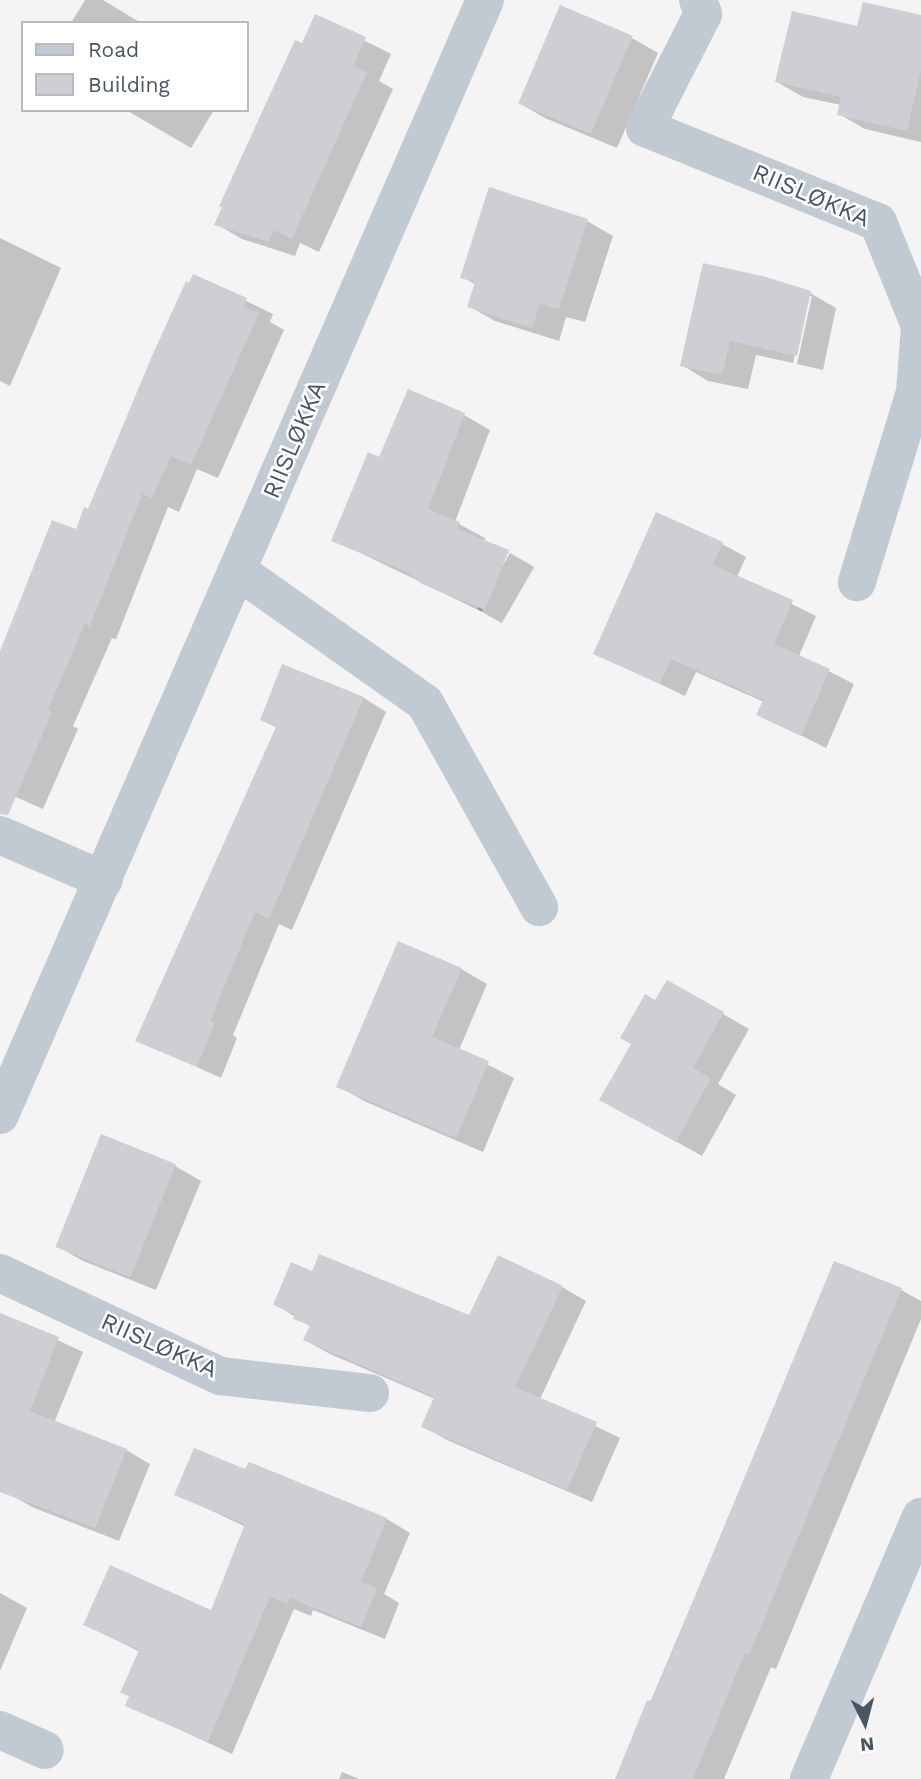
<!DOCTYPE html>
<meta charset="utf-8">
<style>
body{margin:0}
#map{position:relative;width:921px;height:1779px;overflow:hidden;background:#f5f3f3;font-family:"Work Sans",sans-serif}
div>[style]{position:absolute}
.shadow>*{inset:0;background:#0003;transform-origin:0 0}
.building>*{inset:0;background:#cdcfd5;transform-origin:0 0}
.minor>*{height:38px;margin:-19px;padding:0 19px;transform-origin:19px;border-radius:19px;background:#c1cad2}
span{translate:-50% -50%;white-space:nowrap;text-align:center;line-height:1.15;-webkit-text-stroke:5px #fff;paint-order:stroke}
.street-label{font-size:24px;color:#4a5661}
.legend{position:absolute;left:21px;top:21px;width:228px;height:91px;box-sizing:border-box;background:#fff;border:2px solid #b7bbc0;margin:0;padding:9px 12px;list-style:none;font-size:21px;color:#4a5661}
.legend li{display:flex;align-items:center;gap:14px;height:35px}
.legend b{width:35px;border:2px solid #b7bbc0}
.north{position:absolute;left:830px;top:1688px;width:70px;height:70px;-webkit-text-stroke:5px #fff;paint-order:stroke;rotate:174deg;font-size:19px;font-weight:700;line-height:28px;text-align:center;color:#4a5661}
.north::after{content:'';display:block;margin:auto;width:24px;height:32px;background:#4a5661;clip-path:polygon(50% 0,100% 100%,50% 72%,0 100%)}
</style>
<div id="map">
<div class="shadow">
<div style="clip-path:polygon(85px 0,103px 0,141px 23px,71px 23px)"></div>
<div style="clip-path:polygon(316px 16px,391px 54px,379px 81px,393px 89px,319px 252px,300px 243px,295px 256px,242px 239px,216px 224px)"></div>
<div style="clip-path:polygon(921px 17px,921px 142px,865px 129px,839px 114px,841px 105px,803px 97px,777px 82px,858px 28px)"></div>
<div style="clip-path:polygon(632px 38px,658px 53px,617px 148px,545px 118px,519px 103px)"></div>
<div style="clip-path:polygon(126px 110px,214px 110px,191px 148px)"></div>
<div style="clip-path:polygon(587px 221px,613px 236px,585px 322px,566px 317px,559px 341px,495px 321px,469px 306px,476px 285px,462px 277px)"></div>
<div style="clip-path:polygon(0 238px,61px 268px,10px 386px,0 381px)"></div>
<div style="clip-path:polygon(194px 276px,273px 314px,270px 322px,284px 330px,218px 478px,197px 469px,179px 512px,168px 507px,116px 639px,112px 638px,73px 726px,78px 729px,43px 809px,0 790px,0 656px,89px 511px)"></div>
<div style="clip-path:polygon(810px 293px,836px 308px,823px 370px,797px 364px,812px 296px,808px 296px,793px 363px,756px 355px,748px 389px,708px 381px,682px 365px)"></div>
<div style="clip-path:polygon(464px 415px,490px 430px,455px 522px,485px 538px,484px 542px,510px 553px,506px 553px,482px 612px,334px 540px,380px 459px)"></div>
<div style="clip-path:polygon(722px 544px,746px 557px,737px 577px,816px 616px,799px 656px,854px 684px,826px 748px,759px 714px,764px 702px,696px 672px,685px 696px,595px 653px)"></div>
<div style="left:510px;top:553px;width:28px;height:65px;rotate:30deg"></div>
<div style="clip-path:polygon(283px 666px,364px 698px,386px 712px,292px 930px,279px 924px,233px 1035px,237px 1038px,221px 1078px,138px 1040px,277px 728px,262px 720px)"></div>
<div style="clip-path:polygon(461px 969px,487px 984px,459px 1050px,514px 1078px,483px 1152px,364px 1101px,338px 1086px)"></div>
<div style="clip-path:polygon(656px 1003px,723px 1014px,749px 1029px,718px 1084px,736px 1095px,702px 1156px,627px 1114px)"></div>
<div style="clip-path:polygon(175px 1166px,201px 1181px,156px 1290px,83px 1261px,57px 1246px)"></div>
<div style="clip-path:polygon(835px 1264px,901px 1290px,921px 1301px,921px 1319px,776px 1669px,771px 1667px,724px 1779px,618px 1779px)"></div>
<div style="clip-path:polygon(313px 1273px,470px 1318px,562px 1287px,586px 1301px,540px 1399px,620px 1438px,592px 1502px,447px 1440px,423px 1426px,435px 1399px,330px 1354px,305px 1340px,311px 1327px,275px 1304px)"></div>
<div style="clip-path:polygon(21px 1323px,83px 1352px,54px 1423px,126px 1450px,150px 1464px,119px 1541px,32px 1507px,8px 1493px,0 1478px,0 1378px)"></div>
<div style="clip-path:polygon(250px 1464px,387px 1519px,410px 1533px,384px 1594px,399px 1603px,385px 1639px,313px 1610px,311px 1616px,294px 1609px,232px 1754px,127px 1705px,140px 1652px,86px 1625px,212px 1612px,246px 1527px,176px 1494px,246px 1472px)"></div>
<div style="clip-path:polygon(0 1593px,27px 1608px,0 1671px)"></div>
<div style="clip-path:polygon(342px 1772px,359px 1779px,339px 1779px)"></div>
</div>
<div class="building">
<div style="clip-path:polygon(863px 2px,921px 15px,921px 70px,907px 131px,837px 115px,841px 97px,775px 82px,792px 11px,857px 26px)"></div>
<div style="left:560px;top:5px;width:79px;height:107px;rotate:23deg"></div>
<div style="clip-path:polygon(315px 14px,366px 37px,353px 66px,367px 72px,292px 239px,274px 230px,269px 242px,214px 225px,222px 207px,219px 206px,295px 40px,302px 43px)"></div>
<div style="clip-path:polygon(489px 187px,588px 219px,559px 309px,540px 304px,532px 328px,467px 307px,475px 282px,460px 278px)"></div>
<div style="clip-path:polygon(703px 263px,766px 277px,811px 291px,797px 356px,730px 341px,722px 375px,680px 366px)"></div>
<div style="clip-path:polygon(193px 274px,247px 298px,244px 307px,259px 313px,191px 465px,171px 456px,152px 498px,142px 494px,90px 626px,85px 624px,48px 710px,52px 712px,8px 815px,0 814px,0 651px,52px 520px,76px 529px,84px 507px,88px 509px,152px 356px,186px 281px,189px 283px)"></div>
<div style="clip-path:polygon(408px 389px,465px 413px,428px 509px,460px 522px,457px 529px,509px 550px,485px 610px,422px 584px,403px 570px,331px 541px,368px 452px,379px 457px)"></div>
<div style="clip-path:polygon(656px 512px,723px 542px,713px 565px,793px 600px,774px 644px,830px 669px,801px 736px,756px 715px,763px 700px,671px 659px,660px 684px,593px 654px)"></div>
<div style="clip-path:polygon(282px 664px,364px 697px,269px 919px,255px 912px,210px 1021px,215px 1023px,197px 1067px,135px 1041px,276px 727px,260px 720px)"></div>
<div style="clip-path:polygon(398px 941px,462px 968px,432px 1037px,489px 1061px,456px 1138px,336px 1087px)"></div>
<div style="clip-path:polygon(667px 980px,724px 1012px,693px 1068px,711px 1078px,676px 1142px,599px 1100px,631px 1044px,620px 1038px,645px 994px,655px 1000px)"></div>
<div style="left:101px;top:1134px;width:81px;height:122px;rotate:22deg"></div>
<div style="clip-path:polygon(319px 1254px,469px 1315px,498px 1255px,563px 1286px,515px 1387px,597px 1422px,567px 1490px,421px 1427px,434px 1397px,303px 1340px,310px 1325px,293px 1319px,295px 1314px,273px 1305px,291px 1262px,312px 1271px)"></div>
<div style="clip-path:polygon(834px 1261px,902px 1288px,749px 1655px,745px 1653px,693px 1779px,615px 1779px,647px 1700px,652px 1701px)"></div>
<div style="clip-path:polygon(0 1313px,59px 1337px,30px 1411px,127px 1449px,95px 1528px,0 1492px)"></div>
<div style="clip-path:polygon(194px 1448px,245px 1469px,249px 1462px,387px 1518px,361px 1582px,377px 1588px,361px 1627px,290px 1598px,287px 1604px,270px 1597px,208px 1742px,125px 1706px,129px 1696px,120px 1693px,139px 1650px,83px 1625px,110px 1565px,211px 1610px,245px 1524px,174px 1495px)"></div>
</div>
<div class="minor">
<div style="left:698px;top:0;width:15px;rotate:70deg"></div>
<div style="left:703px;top:14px;width:128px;rotate:117deg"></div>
<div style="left:645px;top:128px;width:251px;rotate:22deg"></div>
<div style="left:878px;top:222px;width:112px;rotate:68deg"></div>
<div style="left:920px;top:326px;width:66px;rotate:94.3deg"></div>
<div style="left:915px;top:392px;width:199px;rotate:107deg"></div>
<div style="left:238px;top:571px;width:229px;rotate:35.2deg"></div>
<div style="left:425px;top:703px;width:234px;rotate:60.8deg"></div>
<div style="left:0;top:835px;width:113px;rotate:23.4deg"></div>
<div style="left:0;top:1115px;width:1216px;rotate:-66.49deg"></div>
<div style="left:0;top:1273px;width:243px;rotate:25.1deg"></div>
<div style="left:220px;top:1376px;width:151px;rotate:6.5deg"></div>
<div style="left:0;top:1730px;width:49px;rotate:24deg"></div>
<div style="left:809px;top:1779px;width:285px;rotate:-66.9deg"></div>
</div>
<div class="street-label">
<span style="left:811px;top:196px;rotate:23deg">RIISLØKKA</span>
<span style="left:295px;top:440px;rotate:-67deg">RIISLØKKA</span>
<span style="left:159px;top:1346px;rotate:24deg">RIISLØKKA</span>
</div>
<ul class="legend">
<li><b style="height:9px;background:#c1cad2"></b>Road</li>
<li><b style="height:19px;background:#cdcfd5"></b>Building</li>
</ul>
<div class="north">N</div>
</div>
